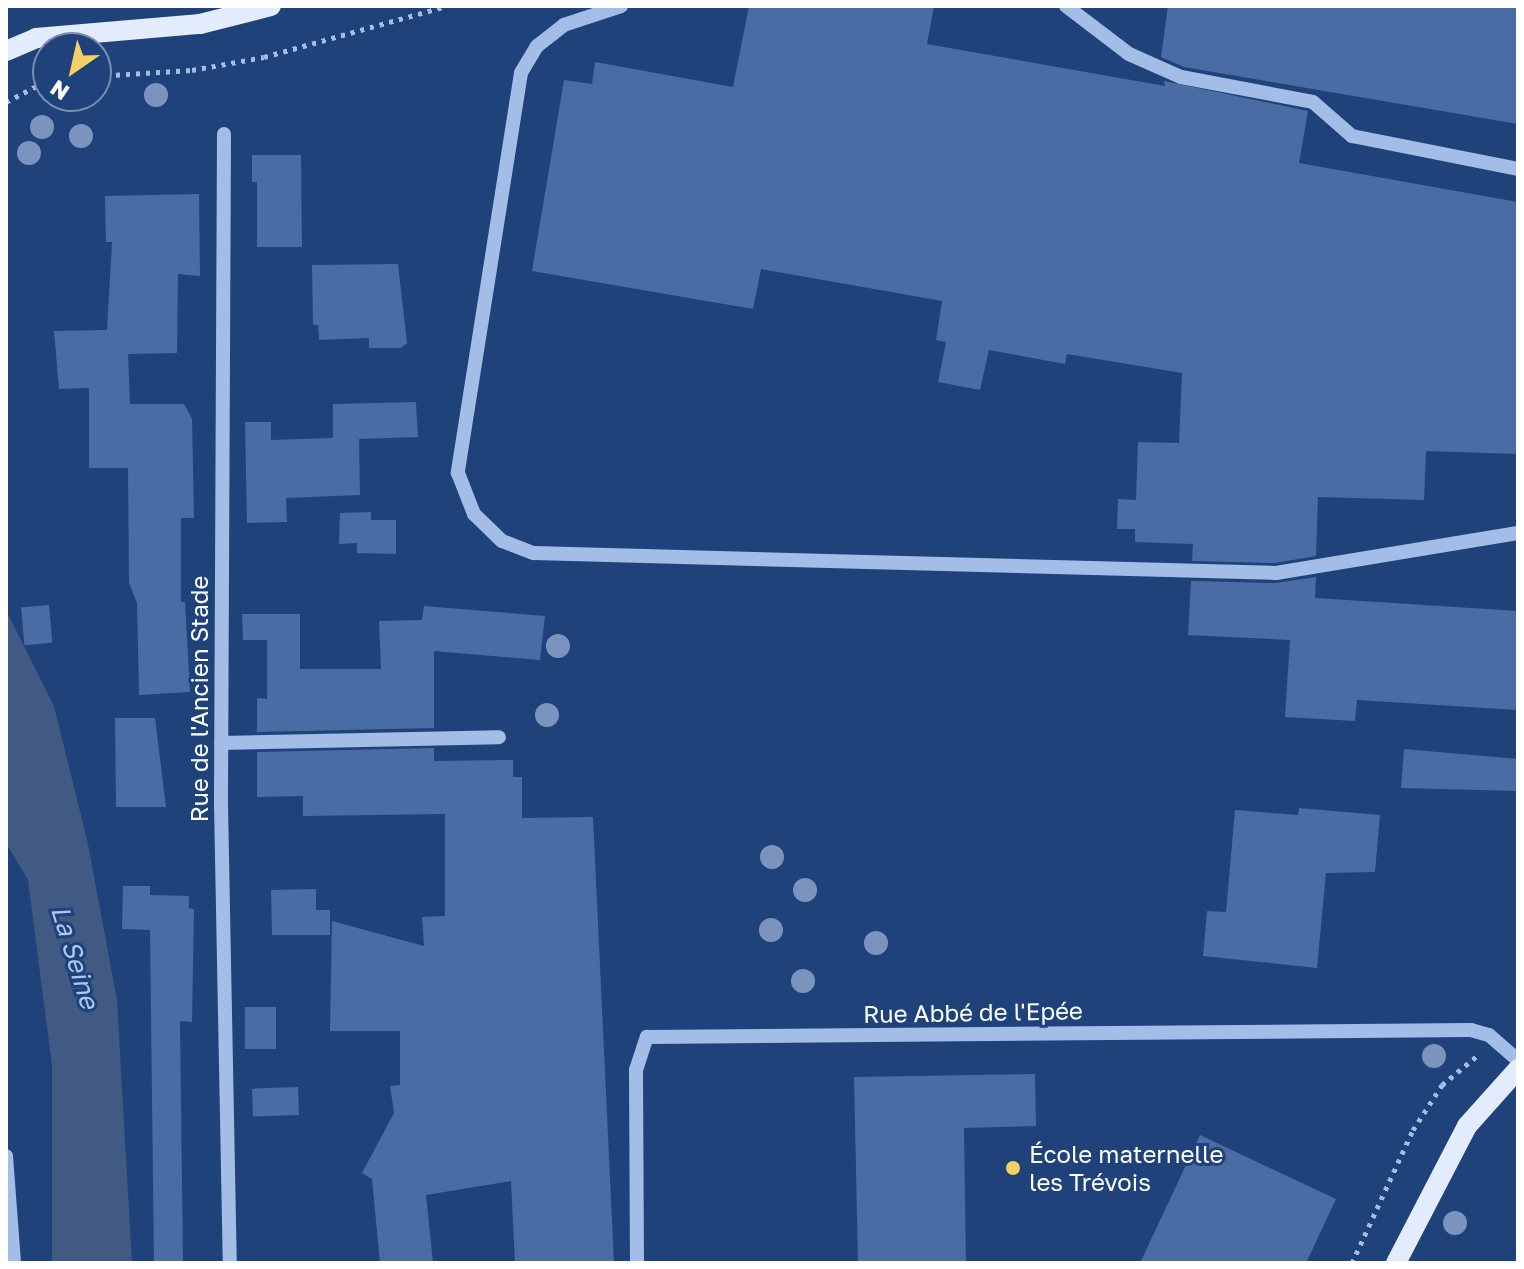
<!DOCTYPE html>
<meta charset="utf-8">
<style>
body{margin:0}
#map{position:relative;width:1524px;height:1269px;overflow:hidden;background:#20427b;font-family:"Golos Text",sans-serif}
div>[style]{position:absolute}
.water>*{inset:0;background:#405a84}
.building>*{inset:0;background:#496ca5;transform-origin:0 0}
.path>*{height:5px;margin-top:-2.5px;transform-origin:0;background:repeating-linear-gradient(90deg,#a2bde6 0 4px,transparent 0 10px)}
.minor>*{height:14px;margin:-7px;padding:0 7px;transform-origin:7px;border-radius:7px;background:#a2bde6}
.major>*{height:20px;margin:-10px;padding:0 10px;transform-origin:10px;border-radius:10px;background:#e3ecfd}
.trees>*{width:24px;height:24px;margin:-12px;border-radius:50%;background:#7b94be}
.dots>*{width:22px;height:22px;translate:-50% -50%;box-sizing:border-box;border:4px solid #20427b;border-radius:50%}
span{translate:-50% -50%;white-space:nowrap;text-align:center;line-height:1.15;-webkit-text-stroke:6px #20427b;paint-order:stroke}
.street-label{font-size:24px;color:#fff}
.poi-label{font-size:24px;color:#fff}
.left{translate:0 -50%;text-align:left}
.water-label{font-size:26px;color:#adc7ee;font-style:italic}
.frame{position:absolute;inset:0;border:8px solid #fff;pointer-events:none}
.north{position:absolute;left:32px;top:32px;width:80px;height:80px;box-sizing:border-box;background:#20427b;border:2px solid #798eb0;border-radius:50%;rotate:214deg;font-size:22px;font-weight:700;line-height:32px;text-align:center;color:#fff}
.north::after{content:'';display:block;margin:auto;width:28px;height:36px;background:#f3d263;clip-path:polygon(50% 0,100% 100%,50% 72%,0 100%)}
</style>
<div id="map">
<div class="water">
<div style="clip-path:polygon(6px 610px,54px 706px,88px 844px,117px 1000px,132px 1263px,52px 1263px,52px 1065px,28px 880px,6px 843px)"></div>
</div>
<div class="building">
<div style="clip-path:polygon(749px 6px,934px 6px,927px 44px,1165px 86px,1164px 81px,1308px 111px,1299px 163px,1518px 202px,1518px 454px,1426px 451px,1424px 500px,1318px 497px,1316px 556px,1275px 563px,1192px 561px,1193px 544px,1135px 542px,1135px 529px,1117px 529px,1118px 499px,1136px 500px,1138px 442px,1179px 443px,1182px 373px,1067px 354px,1065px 364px,989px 350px,980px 390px,938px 382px,946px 342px,936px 340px,942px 301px,761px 269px,753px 309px,532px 271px,564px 80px,592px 84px,595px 62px,733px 87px)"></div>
<div style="clip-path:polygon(1168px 6px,1518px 6px,1518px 124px,1184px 67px,1161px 57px)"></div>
<div style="clip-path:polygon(252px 155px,301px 155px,302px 247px,257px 247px,257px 182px,252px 182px)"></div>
<div style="clip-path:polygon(199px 194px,200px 276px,178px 274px,177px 353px,128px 354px,130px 404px,184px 404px,192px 419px,194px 518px,181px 518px,181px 602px,185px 602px,190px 692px,139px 695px,137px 603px,129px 583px,128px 468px,89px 468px,89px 388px,59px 389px,54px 331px,107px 330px,112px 242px,106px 242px,105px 196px)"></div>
<div style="clip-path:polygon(398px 264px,407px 343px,401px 348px,369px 348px,369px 338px,319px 340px,318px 325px,313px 325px,312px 265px)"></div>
<div style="clip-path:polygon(416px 402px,418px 437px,359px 439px,360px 495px,286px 498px,287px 522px,247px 523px,245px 422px,271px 422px,271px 440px,333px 438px,333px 404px)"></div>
<div style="clip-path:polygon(371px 512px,371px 520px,396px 520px,396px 554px,357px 553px,357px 543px,339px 544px,340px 513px)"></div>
<div style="clip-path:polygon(1316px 577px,1315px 598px,1518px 611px,1518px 710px,1357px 700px,1355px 721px,1285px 717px,1290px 640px,1188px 635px,1191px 581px,1276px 583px)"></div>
<div style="left:49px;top:605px;width:38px;height:28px;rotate:85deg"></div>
<div style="clip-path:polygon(424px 606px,545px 616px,540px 660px,434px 651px,434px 728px,257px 732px,257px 698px,267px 699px,267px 640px,243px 640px,242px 614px,300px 614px,300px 669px,381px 669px,379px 621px,422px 620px)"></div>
<div style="clip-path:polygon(115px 718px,155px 718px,166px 807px,116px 807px)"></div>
<div style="clip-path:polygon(434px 748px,434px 761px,513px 760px,513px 777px,522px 777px,522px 818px,593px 817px,614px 1263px,515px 1263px,511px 1181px,426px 1195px,433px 1263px,380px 1263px,372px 1179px,362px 1173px,394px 1113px,390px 1086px,400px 1085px,400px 1031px,330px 1031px,332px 921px,424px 946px,422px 917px,445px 916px,445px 814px,303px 816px,303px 796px,257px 797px,257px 752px)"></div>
<div style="clip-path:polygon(1404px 749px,1518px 759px,1518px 791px,1401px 788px)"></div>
<div style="clip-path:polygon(1299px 808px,1380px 815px,1375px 872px,1326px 873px,1317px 968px,1203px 956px,1207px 911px,1226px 912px,1235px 810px,1298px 815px)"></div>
<div style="clip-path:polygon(123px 886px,150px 886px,150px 895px,189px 896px,189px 908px,194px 909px,192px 1022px,180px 1021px,183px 1263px,154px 1263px,150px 930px,122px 929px)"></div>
<div style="clip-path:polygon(316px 889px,316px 910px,330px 910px,330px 935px,272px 935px,271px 890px)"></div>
<div style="left:245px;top:1007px;width:31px;height:42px"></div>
<div style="clip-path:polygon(1035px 1074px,1036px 1126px,964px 1128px,966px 1263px,858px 1263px,854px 1077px)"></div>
<div style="left:298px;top:1087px;width:28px;height:46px;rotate:88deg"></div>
<div style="clip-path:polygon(1200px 1135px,1336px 1199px,1306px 1263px,1140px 1263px)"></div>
</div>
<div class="path">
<div style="left:96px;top:76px;width:96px;rotate:-3.6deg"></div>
<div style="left:192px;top:70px;width:73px;rotate:-10.2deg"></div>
<div style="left:264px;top:57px;width:190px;rotate:-15.6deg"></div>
<div style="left:6px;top:102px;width:47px;rotate:-27.6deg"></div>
<div style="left:1352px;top:1263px;width:146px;rotate:-65.4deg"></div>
<div style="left:1413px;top:1130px;width:54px;rotate:-57.2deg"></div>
<div style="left:1442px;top:1085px;width:47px;rotate:-39.8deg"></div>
</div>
<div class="minor">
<div style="left:621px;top:6px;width:60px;rotate:161.6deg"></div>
<div style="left:564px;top:25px;width:34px;rotate:142deg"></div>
<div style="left:537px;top:46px;width:31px;rotate:121deg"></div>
<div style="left:521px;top:73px;width:405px;rotate:99deg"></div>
<div style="left:458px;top:473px;width:44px;rotate:68.7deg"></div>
<div style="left:474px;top:514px;width:39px;rotate:44deg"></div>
<div style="left:502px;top:541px;width:34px;rotate:21deg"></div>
<div style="left:534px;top:553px;width:742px;rotate:1.54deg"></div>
<div style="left:1276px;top:573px;width:245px;rotate:-9.4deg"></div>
<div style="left:1066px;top:6px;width:79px;rotate:37.3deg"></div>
<div style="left:1129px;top:54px;width:57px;rotate:23.9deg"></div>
<div style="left:1181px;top:77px;width:134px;rotate:10.7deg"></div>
<div style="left:1313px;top:102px;width:52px;rotate:41.1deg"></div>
<div style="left:1352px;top:136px;width:169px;rotate:11.2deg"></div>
<div style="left:224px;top:134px;width:671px;rotate:90.26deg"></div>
<div style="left:221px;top:805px;width:458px;rotate:88.9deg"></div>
<div style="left:221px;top:743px;width:278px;rotate:-1.2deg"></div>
<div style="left:6px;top:1156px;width:107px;rotate:85.7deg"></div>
<div style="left:637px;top:1263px;width:193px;rotate:-90.3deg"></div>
<div style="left:636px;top:1070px;width:35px;rotate:-72deg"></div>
<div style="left:647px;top:1037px;width:824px;rotate:-0.49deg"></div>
<div style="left:1471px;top:1030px;width:19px;rotate:16deg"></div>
<div style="left:1489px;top:1035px;width:38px;rotate:41deg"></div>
</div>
<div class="major">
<div style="left:6px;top:51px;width:33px;rotate:-23deg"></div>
<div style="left:36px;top:38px;width:165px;rotate:-4.9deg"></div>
<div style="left:200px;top:24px;width:73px;rotate:-14.2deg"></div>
<div style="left:1396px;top:1263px;width:154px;rotate:-62.6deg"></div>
<div style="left:1467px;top:1126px;width:76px;rotate:-48.2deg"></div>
</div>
<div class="trees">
<div style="left:156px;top:95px"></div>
<div style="left:42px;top:127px"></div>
<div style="left:81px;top:136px"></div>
<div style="left:29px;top:153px"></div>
<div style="left:558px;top:646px"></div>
<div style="left:547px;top:715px"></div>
<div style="left:772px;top:857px"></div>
<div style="left:805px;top:890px"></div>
<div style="left:771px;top:930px"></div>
<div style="left:876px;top:943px"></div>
<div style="left:803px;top:981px"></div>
<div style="left:1434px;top:1056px"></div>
<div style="left:1455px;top:1223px"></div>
</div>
<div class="dots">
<div style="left:1013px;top:1168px;background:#f3d263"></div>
</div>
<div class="street-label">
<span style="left:199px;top:699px;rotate:-90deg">Rue de l'Ancien Stade</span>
<span style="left:973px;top:1012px;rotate:-1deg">Rue Abbé de l'Epée</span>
</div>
<div class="poi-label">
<span class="left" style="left:1029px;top:1168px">École maternelle<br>les Trévois</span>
</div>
<div class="water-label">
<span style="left:75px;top:957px;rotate:73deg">La Seine</span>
</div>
<div class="frame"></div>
<div class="north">N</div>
</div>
